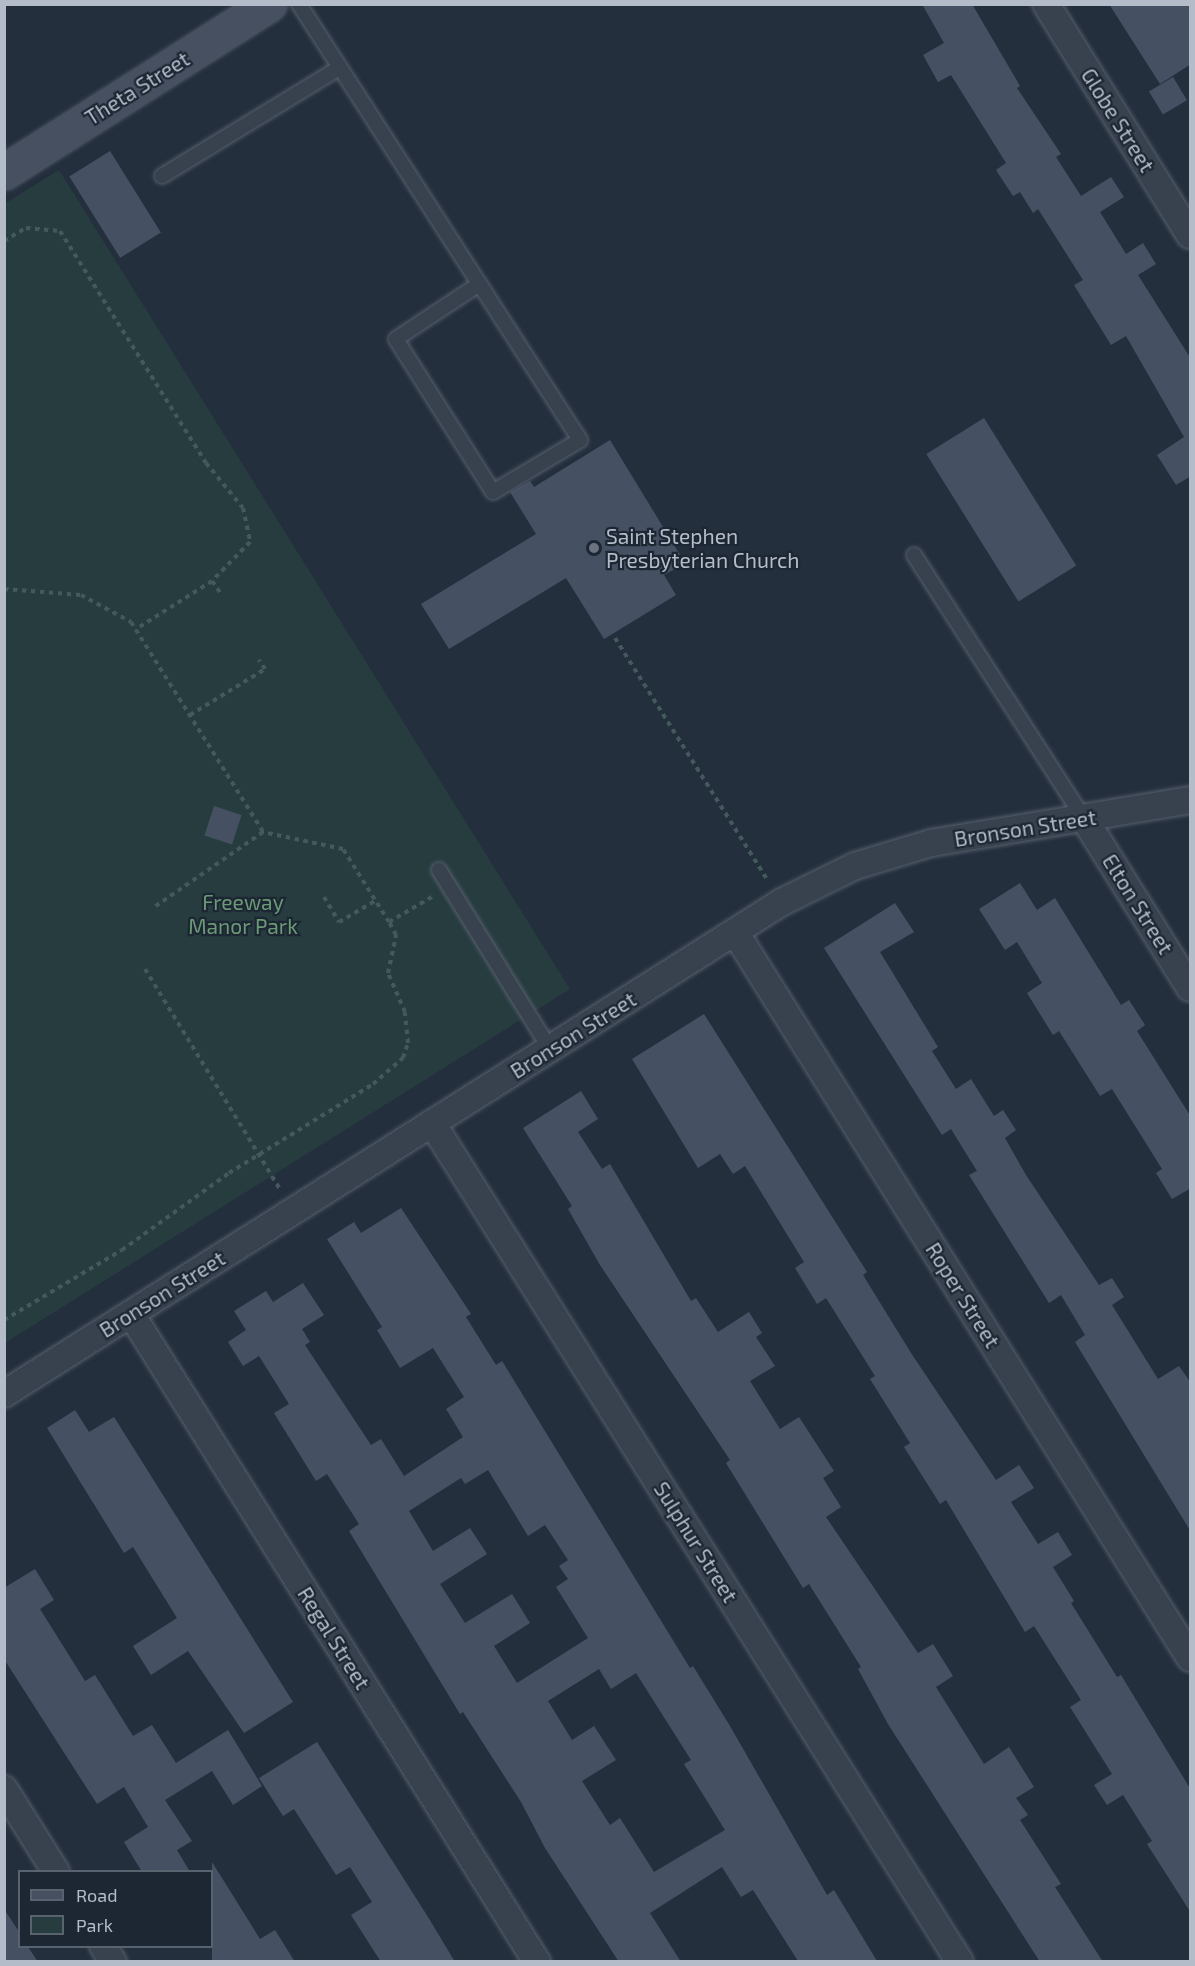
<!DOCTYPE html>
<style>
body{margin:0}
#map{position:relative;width:1195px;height:1966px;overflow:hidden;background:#242f3e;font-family:"Exo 2",sans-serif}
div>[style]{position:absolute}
.green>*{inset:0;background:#263c3f}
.building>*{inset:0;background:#455162;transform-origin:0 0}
.path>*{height:4px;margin-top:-2px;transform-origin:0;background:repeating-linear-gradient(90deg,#44595c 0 4.5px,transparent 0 9px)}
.roads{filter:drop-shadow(0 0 2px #565f6c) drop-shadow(0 0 2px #565f6c)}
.lane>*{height:14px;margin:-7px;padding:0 7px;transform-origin:7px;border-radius:7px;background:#38414e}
.street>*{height:26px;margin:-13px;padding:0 13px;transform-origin:13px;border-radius:13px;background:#38414e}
.secondary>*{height:33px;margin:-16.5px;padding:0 16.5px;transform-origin:16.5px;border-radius:16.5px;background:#465061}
.dots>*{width:16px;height:16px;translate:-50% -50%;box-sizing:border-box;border:3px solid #1d2633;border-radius:50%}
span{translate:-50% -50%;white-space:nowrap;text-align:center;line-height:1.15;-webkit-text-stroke:4.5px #1d2633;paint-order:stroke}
.street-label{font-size:21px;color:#b4bcc9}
.poi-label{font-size:21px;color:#b4bcc9}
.left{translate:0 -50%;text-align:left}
.park-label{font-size:21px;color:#6b9a76}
.frame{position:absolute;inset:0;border:6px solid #b4bcc9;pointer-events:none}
.legend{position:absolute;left:18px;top:1870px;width:195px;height:78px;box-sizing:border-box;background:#1d2633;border:2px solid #59626f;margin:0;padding:8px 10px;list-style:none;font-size:18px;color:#b4bcc9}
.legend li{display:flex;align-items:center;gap:12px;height:30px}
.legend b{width:30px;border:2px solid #59626f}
</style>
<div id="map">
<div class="green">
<div style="clip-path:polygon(59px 170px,570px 989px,5px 1343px,4px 204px)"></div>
</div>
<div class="building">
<div style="clip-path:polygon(922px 4px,972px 4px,1020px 86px,1017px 88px,1061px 154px,1056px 157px,1081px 196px,1111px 177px,1124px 197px,1100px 212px,1126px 254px,1143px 243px,1156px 264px,1138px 275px,1191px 359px,1191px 476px,1176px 485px,1157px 455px,1184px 437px,1126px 336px,1111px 345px,1074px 285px,1083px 280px,1038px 209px,1033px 213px,1020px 192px,1013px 196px,996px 170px,1006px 163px,951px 75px,938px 82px,923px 55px,944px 43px)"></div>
<div style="clip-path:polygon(1109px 4px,1191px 4px,1191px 64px,1160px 84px)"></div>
<div style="left:1173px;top:77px;width:27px;height:28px;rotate:59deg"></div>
<div style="left:110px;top:151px;width:96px;height:48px;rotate:58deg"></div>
<div style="left:984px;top:418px;width:174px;height:68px;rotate:58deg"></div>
<div style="clip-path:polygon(610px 440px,685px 563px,664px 575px,676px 595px,604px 639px,566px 578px,449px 649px,421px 604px,536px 534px,510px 492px,530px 481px,534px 487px)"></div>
<div style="left:214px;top:806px;width:29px;height:31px;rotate:18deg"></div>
<div style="clip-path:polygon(1020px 883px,1037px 910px,1055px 898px,1121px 1005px,1129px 1000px,1145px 1025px,1137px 1031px,1191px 1117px,1191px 1188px,1172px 1199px,1156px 1173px,1162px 1169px,1112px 1089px,1100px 1096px,1059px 1031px,1053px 1035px,1027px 993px,1042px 983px,1017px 942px,1005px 950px,979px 909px)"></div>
<div style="clip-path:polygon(895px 903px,914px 932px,880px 952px,938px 1047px,932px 1051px,956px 1089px,971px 1079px,994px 1116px,1003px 1110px,1016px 1130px,1005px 1138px,1026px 1175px,1099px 1285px,1112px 1278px,1124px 1297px,1112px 1305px,1158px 1379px,1179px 1366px,1191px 1383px,1191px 1532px,1075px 1342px,1085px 1335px,1061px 1295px,1049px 1303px,969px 1175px,977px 1171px,951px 1129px,942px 1135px,824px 948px)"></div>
<div style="clip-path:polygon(704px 1014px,867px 1272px,863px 1275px,911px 1353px,996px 1480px,1019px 1465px,1034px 1488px,1011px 1502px,1038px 1544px,1058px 1532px,1072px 1555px,1053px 1567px,1074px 1601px,1071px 1603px,1117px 1677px,1121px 1675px,1191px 1790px,1191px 1913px,1147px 1844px,1152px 1841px,1123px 1795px,1107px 1805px,1094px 1785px,1112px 1774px,1070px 1707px,1081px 1700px,1034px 1626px,1025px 1632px,946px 1500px,940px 1504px,904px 1447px,910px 1443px,870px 1379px,875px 1376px,826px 1298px,817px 1304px,795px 1268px,804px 1262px,745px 1166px,733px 1174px,720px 1154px,698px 1168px,632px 1059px)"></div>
<div style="clip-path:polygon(581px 1091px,598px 1119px,578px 1132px,602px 1169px,610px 1164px,691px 1301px,696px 1298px,718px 1332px,749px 1312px,762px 1333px,756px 1337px,775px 1366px,750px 1381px,780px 1429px,799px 1417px,834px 1471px,823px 1478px,841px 1507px,826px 1517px,918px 1653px,933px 1644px,953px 1676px,936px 1687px,984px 1764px,1009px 1747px,1034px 1787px,1016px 1798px,1028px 1815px,1020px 1820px,1061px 1884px,1055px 1887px,1103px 1962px,1040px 1962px,888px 1724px,858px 1669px,861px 1667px,809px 1584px,803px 1588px,726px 1463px,730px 1460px,600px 1265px,568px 1209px,572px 1206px,523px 1128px)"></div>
<div style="clip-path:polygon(evenodd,401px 1208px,471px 1314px,466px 1317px,496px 1365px,502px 1361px,690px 1668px,693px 1666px,730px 1726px,827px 1895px,834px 1890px,877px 1961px,798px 1961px,753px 1890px,741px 1897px,722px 1867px,650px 1913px,681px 1962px,619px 1962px,545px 1848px,521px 1802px,463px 1712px,460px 1714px,349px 1531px,359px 1524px,327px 1474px,316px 1481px,274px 1413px,289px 1404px,259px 1356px,243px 1366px,228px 1342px,246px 1330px,234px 1311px,266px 1291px,273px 1302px,303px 1283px,324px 1315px,302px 1329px,310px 1342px,305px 1345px,371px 1445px,381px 1439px,404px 1476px,463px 1437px,446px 1409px,464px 1397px,433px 1348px,400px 1368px,377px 1330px,382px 1327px,327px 1239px,354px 1222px,361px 1233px,401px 1208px,488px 1470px,528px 1536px,545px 1525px,568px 1560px,559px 1566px,568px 1579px,556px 1587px,588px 1638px,517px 1683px,494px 1646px,530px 1623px,512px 1594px,465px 1623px,440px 1584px,487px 1554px,470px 1528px,433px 1551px,409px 1511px,461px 1478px,465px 1484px,488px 1470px,401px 1208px,599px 1669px,611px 1689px,636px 1673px,691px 1760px,684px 1764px,725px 1830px,654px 1872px,620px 1818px,610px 1825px,582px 1781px,616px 1760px,594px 1726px,572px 1740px,548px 1701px,599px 1669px)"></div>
<div style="clip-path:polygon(75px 1410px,89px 1432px,114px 1417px,293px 1702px,244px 1733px,188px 1651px,151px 1675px,133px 1646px,177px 1618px,133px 1547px,124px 1553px,47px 1428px)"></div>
<div style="clip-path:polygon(35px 1569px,54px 1600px,40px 1609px,85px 1681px,95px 1675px,133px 1736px,152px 1725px,176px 1763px,228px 1730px,262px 1786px,233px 1805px,212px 1771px,165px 1800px,192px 1841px,177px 1850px,190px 1872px,142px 1872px,124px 1842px,148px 1827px,124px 1787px,97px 1804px,4px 1659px,4px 1588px)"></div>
<div style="clip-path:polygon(317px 1742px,428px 1917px,455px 1962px,381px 1962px,351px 1915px,372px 1902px,350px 1867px,336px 1875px,294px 1809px,283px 1816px,259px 1778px)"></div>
<div style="clip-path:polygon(212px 1862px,260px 1939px,275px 1930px,295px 1962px,212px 1962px)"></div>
<div style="clip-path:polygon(4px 1909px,20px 1933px,20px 1947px,28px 1947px,38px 1962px,4px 1962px)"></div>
</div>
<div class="path">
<div style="left:4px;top:241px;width:26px;rotate:-31deg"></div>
<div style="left:26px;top:228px;width:34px;rotate:5deg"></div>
<div style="left:60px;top:231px;width:274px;rotate:57.8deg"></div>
<div style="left:206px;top:463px;width:58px;rotate:50.6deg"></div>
<div style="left:243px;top:508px;width:35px;rotate:78deg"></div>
<div style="left:250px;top:542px;width:54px;rotate:134.3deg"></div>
<div style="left:212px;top:581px;width:90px;rotate:147.7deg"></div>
<div style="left:212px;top:581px;width:16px;rotate:55deg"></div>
<div style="left:4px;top:589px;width:77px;rotate:4.5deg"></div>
<div style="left:81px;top:595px;width:57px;rotate:28.4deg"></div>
<div style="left:131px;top:622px;width:248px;rotate:57.8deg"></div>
<div style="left:263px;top:832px;width:134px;rotate:145.4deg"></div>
<div style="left:615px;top:638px;width:287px;rotate:57.8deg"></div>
<div style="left:190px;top:715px;width:88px;rotate:-31.5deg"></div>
<div style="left:265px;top:669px;width:11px;rotate:-124deg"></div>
<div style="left:324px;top:897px;width:29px;rotate:59deg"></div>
<div style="left:339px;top:922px;width:42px;rotate:-30.3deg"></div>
<div style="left:389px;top:922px;width:50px;rotate:-30.2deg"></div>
<div style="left:145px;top:969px;width:258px;rotate:58.5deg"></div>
<div style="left:4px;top:1320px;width:137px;rotate:-30.7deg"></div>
<div style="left:122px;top:1250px;width:132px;rotate:-35.7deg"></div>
<div style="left:229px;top:1173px;width:169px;rotate:-31.7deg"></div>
<div style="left:373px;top:1084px;width:40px;rotate:-41deg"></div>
<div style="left:403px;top:1058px;width:16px;rotate:-72deg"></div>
<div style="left:408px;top:1043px;width:31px;rotate:-96deg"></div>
<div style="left:405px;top:1012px;width:43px;rotate:-113.6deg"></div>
<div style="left:388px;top:973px;width:39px;rotate:-78deg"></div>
<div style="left:396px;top:935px;width:15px;rotate:-118deg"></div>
<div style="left:389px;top:922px;width:86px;rotate:-122.2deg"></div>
<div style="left:343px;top:849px;width:82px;rotate:-168deg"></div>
</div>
<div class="roads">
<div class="lane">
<div style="left:299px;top:4px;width:519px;rotate:57.2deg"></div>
<div style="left:580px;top:440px;width:101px;rotate:149.1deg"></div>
<div style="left:493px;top:492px;width:181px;rotate:-122.4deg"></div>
<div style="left:396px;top:339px;width:100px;rotate:-33.5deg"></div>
<div style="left:162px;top:176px;width:207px;rotate:-31.4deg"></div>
<div style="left:914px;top:555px;width:315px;rotate:57.2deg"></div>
<div style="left:439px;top:870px;width:211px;rotate:58.2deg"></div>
</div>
<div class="street">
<div style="left:1046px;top:4px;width:272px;rotate:58.1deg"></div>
<div style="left:1085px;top:820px;width:198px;rotate:58deg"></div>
<div style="left:735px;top:932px;width:857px;rotate:57.92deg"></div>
<div style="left:432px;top:1123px;width:991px;rotate:57.82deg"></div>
<div style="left:131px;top:1314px;width:765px;rotate:57.93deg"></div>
<div style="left:4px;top:1394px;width:921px;rotate:-32.31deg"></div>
<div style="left:782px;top:902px;width:81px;rotate:-26.3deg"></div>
<div style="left:855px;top:866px;width:79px;rotate:-16.8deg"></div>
<div style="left:931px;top:843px;width:263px;rotate:-9.4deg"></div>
<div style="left:4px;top:1789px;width:98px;rotate:57.9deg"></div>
<div style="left:103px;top:1946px;width:19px;rotate:58deg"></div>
</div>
<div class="secondary">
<div style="left:4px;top:172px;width:314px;rotate:-32.4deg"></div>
</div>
</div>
<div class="dots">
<div style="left:594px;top:548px;background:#6b7280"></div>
</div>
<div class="street-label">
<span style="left:137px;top:88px;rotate:-32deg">Theta Street</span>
<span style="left:1118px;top:120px;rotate:58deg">Globe Street</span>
<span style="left:1025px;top:828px;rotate:-9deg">Bronson Street</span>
<span style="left:1138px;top:904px;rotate:58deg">Elton Street</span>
<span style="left:573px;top:1035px;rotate:-32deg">Bronson Street</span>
<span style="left:162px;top:1294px;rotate:-32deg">Bronson Street</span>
<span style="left:963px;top:1295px;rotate:58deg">Roper Street</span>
<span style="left:696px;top:1542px;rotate:58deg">Sulphur Street</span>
<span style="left:334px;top:1638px;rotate:58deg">Regal Street</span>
</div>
<div class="poi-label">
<span class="left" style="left:606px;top:548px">Saint Stephen<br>Presbyterian Church</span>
</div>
<div class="park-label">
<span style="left:243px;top:914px">Freeway<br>Manor Park</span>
</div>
<div class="frame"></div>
<ul class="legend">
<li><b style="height:8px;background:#465061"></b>Road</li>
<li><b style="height:16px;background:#263c3f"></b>Park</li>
</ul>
</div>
